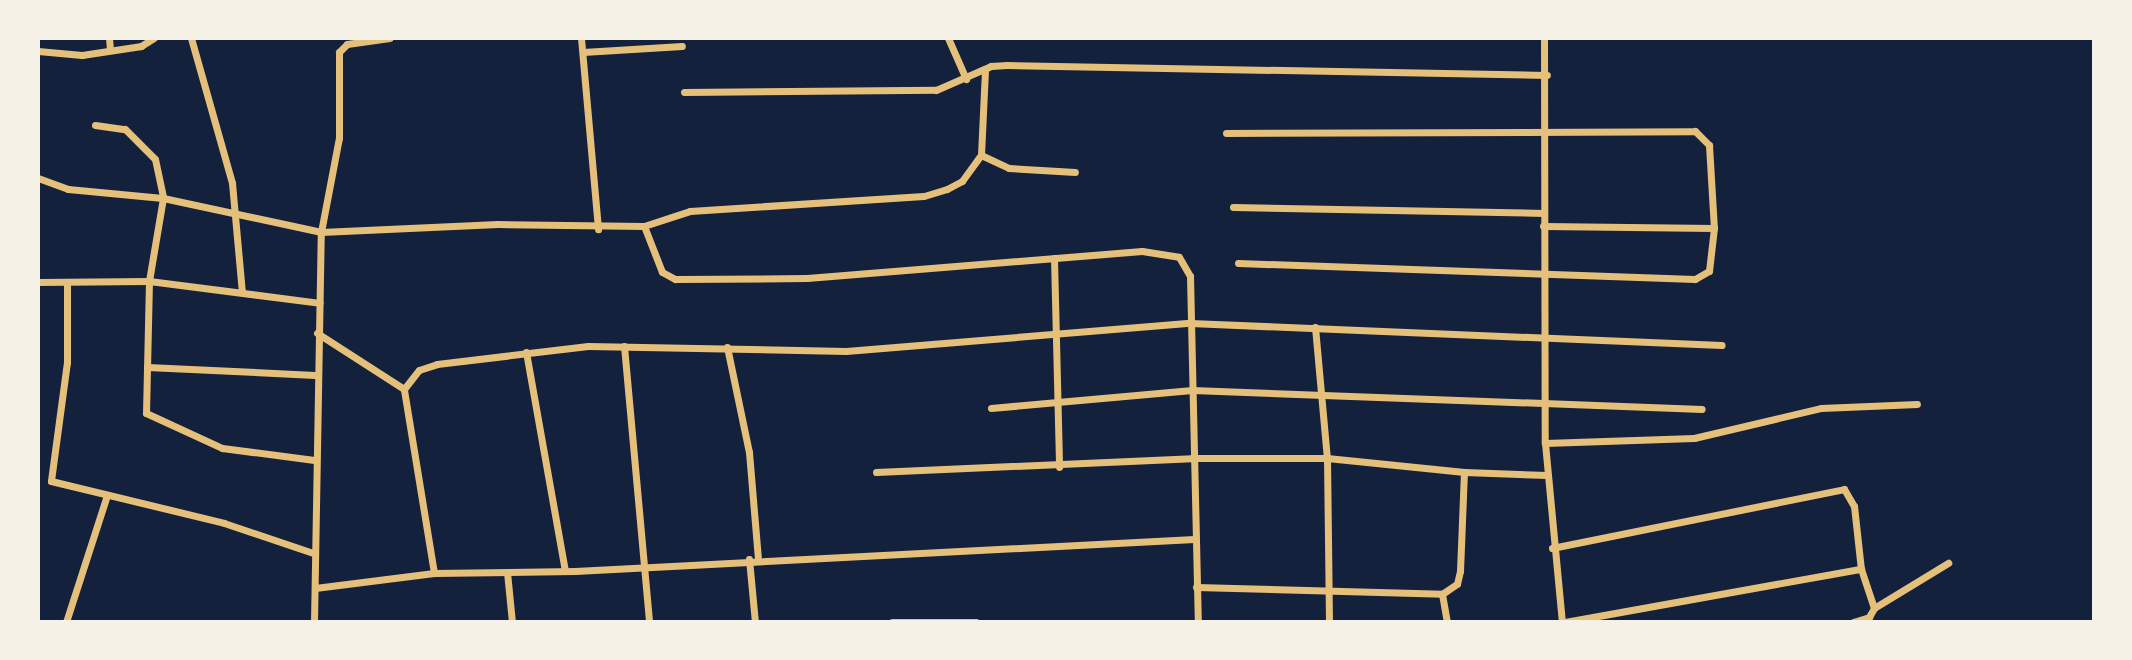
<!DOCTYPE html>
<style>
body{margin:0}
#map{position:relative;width:2132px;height:660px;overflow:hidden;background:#14213d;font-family:"Noto Serif",serif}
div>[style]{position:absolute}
.minor>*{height:7px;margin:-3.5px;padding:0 3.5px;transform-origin:3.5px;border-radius:3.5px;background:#e5c07b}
span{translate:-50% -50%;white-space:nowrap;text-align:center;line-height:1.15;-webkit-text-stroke:8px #f6f1e7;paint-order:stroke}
.frame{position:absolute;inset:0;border:40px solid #f6f1e7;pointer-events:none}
</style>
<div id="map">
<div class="minor">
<div style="left:109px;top:38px;width:12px;rotate:85deg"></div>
<div style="left:191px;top:38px;width:151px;rotate:74.2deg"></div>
<div style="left:232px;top:183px;width:109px;rotate:84.8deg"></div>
<div style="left:581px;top:38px;width:192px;rotate:84.9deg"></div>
<div style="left:948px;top:38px;width:45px;rotate:66.3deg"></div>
<div style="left:1544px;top:38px;width:405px;rotate:89.9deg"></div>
<div style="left:1545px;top:443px;width:180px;rotate:84.6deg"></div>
<div style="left:38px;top:51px;width:44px;rotate:5.2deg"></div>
<div style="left:82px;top:55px;width:60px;rotate:-8.7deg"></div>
<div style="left:141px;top:46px;width:15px;rotate:-32deg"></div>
<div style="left:583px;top:52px;width:99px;rotate:-3.5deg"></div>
<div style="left:684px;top:92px;width:252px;rotate:-0.5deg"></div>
<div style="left:936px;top:90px;width:60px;rotate:-23.6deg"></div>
<div style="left:991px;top:66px;width:16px;rotate:-4deg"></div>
<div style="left:1007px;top:65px;width:540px;rotate:1.06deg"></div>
<div style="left:95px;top:125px;width:30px;rotate:8deg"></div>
<div style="left:125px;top:129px;width:42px;rotate:45deg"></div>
<div style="left:155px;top:159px;width:40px;rotate:78deg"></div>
<div style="left:163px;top:198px;width:162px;rotate:12.1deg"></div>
<div style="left:321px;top:232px;width:177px;rotate:-2.6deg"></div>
<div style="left:498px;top:224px;width:146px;rotate:0.8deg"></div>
<div style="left:644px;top:226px;width:49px;rotate:68.6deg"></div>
<div style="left:662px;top:272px;width:15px;rotate:28deg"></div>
<div style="left:675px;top:279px;width:132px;rotate:-0.4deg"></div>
<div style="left:807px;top:278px;width:336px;rotate:-4.6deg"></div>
<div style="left:1142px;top:251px;width:37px;rotate:9deg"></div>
<div style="left:1179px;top:257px;width:22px;rotate:60deg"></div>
<div style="left:1190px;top:276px;width:346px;rotate:88.7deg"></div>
<div style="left:1226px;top:133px;width:469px;rotate:-0.2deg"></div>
<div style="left:1695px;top:131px;width:20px;rotate:45deg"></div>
<div style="left:1709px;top:145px;width:83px;rotate:86.6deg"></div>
<div style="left:1714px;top:228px;width:171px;rotate:-179.3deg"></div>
<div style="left:981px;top:155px;width:31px;rotate:25deg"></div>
<div style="left:1009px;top:168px;width:66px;rotate:3.5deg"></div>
<div style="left:38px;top:178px;width:32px;rotate:20deg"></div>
<div style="left:68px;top:189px;width:95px;rotate:5.4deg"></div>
<div style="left:163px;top:198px;width:84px;rotate:99.6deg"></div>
<div style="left:149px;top:281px;width:132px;rotate:91.3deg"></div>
<div style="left:146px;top:413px;width:84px;rotate:24.7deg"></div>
<div style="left:222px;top:448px;width:93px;rotate:7.4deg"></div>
<div style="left:1233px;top:207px;width:311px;rotate:1.1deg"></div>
<div style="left:644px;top:226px;width:48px;rotate:-18.1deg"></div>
<div style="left:690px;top:211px;width:234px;rotate:-3.7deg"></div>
<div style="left:924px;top:196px;width:24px;rotate:-17deg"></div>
<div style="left:947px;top:189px;width:17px;rotate:-28deg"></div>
<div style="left:962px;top:181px;width:32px;rotate:-54deg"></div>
<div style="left:981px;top:155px;width:86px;rotate:-87.3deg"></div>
<div style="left:1054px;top:258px;width:209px;rotate:88.6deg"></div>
<div style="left:1238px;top:263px;width:457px;rotate:2deg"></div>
<div style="left:1695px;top:279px;width:16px;rotate:-30deg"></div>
<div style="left:1709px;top:271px;width:43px;rotate:-83.4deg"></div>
<div style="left:38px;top:282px;width:111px;rotate:-0.5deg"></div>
<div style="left:149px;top:281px;width:172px;rotate:7.3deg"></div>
<div style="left:67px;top:282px;width:80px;rotate:90deg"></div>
<div style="left:67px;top:362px;width:120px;rotate:97.7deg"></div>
<div style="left:51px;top:481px;width:178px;rotate:13.6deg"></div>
<div style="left:224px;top:523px;width:94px;rotate:18.6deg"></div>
<div style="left:1315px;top:327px;width:132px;rotate:84.8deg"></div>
<div style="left:1327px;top:458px;width:164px;rotate:89.3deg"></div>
<div style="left:317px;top:333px;width:103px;rotate:32.8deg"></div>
<div style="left:624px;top:346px;width:277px;rotate:84.8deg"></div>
<div style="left:727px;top:347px;width:107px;rotate:78.2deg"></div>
<div style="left:749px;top:452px;width:107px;rotate:85.2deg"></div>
<div style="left:526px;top:352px;width:222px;rotate:79.9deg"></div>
<div style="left:147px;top:367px;width:168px;rotate:2.7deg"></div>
<div style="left:991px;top:408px;width:202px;rotate:-5.1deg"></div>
<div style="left:1192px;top:390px;width:510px;rotate:2.13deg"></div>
<div style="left:1545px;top:443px;width:149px;rotate:-1.9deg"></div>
<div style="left:1694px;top:438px;width:130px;rotate:-13.3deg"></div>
<div style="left:1821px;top:408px;width:96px;rotate:-2.4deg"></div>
<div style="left:876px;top:472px;width:316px;rotate:-2.5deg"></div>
<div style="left:1192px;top:458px;width:135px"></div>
<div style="left:1327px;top:458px;width:138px;rotate:5.8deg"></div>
<div style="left:1552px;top:548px;width:298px;rotate:-11.4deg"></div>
<div style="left:1844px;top:489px;width:20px;rotate:60deg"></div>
<div style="left:1854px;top:506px;width:63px;rotate:83.7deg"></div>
<div style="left:1861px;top:569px;width:41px;rotate:71.6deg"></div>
<div style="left:749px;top:559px;width:63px;rotate:84.6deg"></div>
<div style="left:507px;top:572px;width:50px;rotate:84.3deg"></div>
<div style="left:434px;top:573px;width:186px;rotate:-99.3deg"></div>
<div style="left:404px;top:389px;width:24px;rotate:-52deg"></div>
<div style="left:419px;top:370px;width:19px;rotate:-18deg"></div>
<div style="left:437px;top:364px;width:152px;rotate:-6.8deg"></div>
<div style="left:588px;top:346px;width:258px;rotate:1.1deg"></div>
<div style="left:846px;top:351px;width:345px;rotate:-4.7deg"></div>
<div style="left:1190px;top:323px;width:532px;rotate:2.37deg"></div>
<div style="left:1196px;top:587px;width:246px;rotate:1.6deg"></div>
<div style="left:1442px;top:594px;width:18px;rotate:-34deg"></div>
<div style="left:1457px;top:584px;width:13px;rotate:-77deg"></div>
<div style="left:1460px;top:571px;width:99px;rotate:-87.7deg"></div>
<div style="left:1464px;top:472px;width:83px;rotate:2.1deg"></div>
<div style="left:315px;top:588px;width:120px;rotate:-7.2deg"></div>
<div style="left:434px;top:573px;width:141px;rotate:-0.8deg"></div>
<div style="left:575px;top:571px;width:620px;rotate:-2.96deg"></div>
<div style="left:1442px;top:594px;width:28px;rotate:80deg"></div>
<div style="left:66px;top:622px;width:133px;rotate:-72.1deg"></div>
<div style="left:314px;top:622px;width:390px;rotate:-89deg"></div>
<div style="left:321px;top:232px;width:96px;rotate:-79.2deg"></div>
<div style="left:339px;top:138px;width:86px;rotate:-90deg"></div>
<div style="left:339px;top:52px;width:11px;rotate:-45deg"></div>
<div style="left:347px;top:44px;width:43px;rotate:-7.9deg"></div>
<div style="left:892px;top:622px;width:84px"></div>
<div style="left:1565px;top:622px;width:301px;rotate:-10.2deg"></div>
<div style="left:1853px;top:622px;width:17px;rotate:-17deg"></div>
<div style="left:1866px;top:622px;width:16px;rotate:-60deg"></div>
<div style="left:1874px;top:608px;width:87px;rotate:-31.3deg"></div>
</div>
<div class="frame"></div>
</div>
